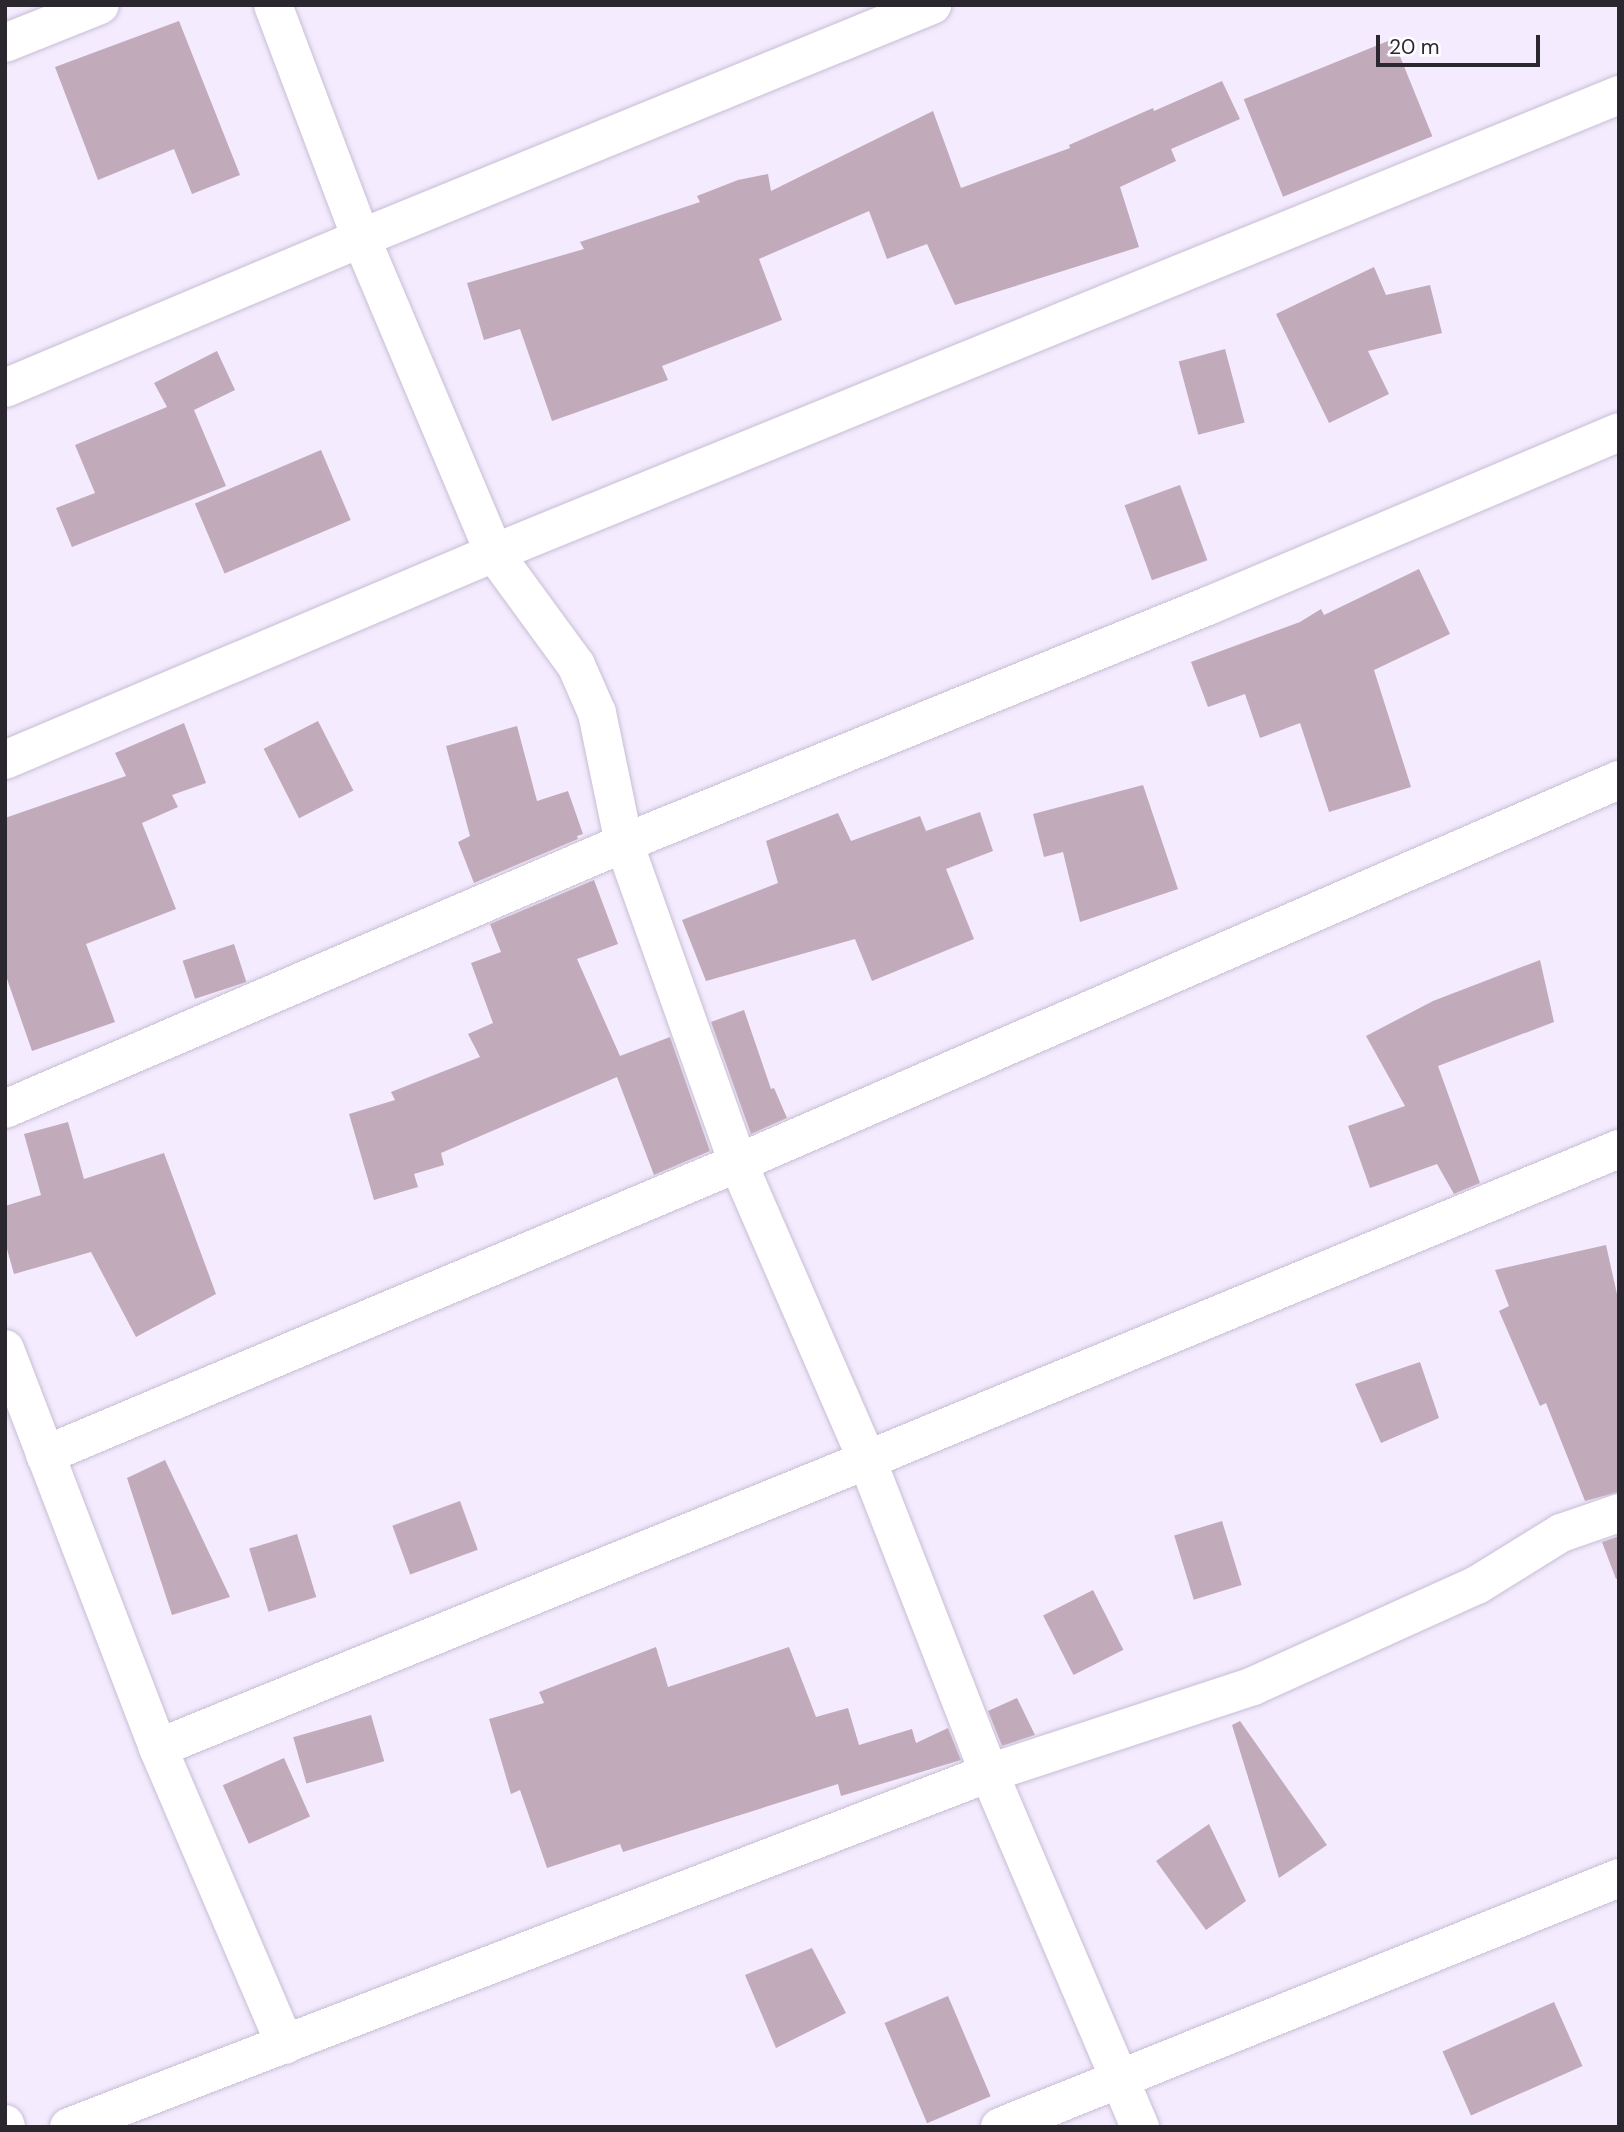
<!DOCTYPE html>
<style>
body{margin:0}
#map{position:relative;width:1624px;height:2132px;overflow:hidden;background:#f4ebfe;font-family:"DM Sans",sans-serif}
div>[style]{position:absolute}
.building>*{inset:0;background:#c1aab9;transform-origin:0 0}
.roads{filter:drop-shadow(0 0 2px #c8bdd4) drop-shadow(0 0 2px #c8bdd4)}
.minor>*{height:38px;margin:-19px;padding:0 19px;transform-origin:19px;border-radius:19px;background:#fff}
span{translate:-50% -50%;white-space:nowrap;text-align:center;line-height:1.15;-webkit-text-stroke:7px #fff;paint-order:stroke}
.frame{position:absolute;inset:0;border:7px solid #2b272f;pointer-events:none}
.scale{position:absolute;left:1376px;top:35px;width:164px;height:32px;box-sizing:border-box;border:4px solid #2b272f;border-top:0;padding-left:9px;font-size:21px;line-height:24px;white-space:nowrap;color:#2b272f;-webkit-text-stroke:5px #fff;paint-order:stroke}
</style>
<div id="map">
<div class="building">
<div style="clip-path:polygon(179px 21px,240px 175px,192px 194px,174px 149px,98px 180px,55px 67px)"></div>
<div style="left:1393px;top:39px;width:105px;height:161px;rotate:68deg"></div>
<div style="clip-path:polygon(1222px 81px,1240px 119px,1171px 149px,1176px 161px,1120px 187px,1139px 247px,955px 305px,927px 244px,887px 259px,869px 211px,759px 259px,782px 320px,662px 366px,668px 380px,552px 421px,520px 329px,484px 340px,467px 283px,584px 249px,580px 242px,700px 202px,697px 196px,738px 180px,768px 174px,771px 191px,933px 111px,961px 188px,1070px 148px,1069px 145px,1153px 108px,1154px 111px)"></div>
<div style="clip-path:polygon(1374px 267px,1386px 295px,1430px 285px,1442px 333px,1368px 351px,1389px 394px,1329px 423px,1276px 314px)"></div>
<div style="left:1225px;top:349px;width:76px;height:48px;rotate:75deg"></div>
<div style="clip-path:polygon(217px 351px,235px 390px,194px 410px,226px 486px,72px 547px,56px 508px,95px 493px,75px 445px,167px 407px,154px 383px)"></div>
<div style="left:321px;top:450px;width:76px;height:137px;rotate:67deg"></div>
<div style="left:1180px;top:485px;width:80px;height:59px;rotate:70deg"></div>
<div style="clip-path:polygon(1419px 569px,1450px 634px,1374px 670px,1411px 787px,1329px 812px,1300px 723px,1260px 738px,1245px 694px,1208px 707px,1191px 662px,1300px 622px,1321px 609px,1324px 615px)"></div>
<div style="left:318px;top:721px;width:78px;height:61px;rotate:63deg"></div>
<div style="clip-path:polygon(184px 723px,206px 783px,172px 795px,178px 807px,142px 823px,176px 909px,86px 944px,115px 1022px,32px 1051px,5px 973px,5px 818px,126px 776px,115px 753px)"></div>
<div style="clip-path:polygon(517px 726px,537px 801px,568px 791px,583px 834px,577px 836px,578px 839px,474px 883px,458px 842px,470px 836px,446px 746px)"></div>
<div style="clip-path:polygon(1143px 785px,1178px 889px,1080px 922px,1063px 852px,1044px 857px,1033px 814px)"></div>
<div style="clip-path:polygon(980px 812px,993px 851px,946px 869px,974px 939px,872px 981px,855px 939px,706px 981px,682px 920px,778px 883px,766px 841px,838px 813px,851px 841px,920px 816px,926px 831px)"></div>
<div style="clip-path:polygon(594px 880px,618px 944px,577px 959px,620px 1056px,670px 1037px,710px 1151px,654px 1175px,617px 1077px,441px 1153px,444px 1165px,414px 1174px,418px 1187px,374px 1200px,349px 1114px,395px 1100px,391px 1092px,480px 1057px,468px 1034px,493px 1023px,471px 963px,501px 952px,490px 924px)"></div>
<div style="left:234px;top:944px;width:40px;height:54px;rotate:72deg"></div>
<div style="clip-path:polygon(1540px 960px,1554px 1022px,1438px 1066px,1480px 1183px,1454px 1194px,1437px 1164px,1370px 1188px,1348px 1126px,1405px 1106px,1366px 1036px,1433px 1001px)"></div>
<div style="clip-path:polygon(744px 1010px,771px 1089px,774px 1088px,787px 1118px,751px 1134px,711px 1022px)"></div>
<div style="clip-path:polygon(68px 1122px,84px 1179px,164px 1153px,216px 1294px,136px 1337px,91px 1252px,14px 1274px,5px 1242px,5px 1206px,41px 1195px,24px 1134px)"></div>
<div style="clip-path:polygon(1606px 1245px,1619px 1303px,1619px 1492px,1585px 1501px,1546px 1403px,1540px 1406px,1499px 1311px,1509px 1306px,1495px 1270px)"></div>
<div style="clip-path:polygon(1420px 1362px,1439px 1418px,1381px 1443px,1355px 1384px)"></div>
<div style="clip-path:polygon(165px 1460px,230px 1597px,172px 1615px,127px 1478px)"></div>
<div style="left:460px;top:1501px;width:52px;height:72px;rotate:70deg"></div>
<div style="left:1222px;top:1521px;width:67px;height:50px;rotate:73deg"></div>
<div style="left:297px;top:1534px;width:66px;height:50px;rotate:73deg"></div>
<div style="clip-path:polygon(1619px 1536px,1619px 1578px,1616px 1579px,1602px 1542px)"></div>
<div style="left:1093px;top:1590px;width:67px;height:56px;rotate:63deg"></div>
<div style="clip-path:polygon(656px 1647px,668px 1687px,789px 1647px,816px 1717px,848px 1708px,859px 1745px,912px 1729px,916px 1743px,948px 1728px,961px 1760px,841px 1796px,838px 1784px,623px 1852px,620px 1844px,547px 1868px,520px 1790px,511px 1794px,489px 1719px,544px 1703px,539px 1692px)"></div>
<div style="clip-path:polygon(1017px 1698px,1035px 1735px,1002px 1746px,988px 1711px)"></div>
<div style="left:371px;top:1715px;width:48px;height:81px;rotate:74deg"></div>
<div style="clip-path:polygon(1240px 1721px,1327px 1845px,1279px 1878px,1232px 1725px)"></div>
<div style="left:284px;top:1758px;width:64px;height:67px;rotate:66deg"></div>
<div style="clip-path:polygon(1209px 1824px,1246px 1901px,1206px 1930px,1156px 1861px)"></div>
<div style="clip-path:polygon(812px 1948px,846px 2013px,776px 2048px,745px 1975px)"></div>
<div style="left:948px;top:1996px;width:109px;height:69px;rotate:67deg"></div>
<div style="left:1554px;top:2002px;width:70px;height:122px;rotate:66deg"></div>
</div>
<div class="roads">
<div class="minor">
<div style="left:273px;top:5px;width:249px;rotate:69.3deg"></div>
<div style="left:361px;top:238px;width:342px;rotate:67.1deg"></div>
<div style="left:494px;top:553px;width:139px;rotate:53.8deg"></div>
<div style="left:576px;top:665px;width:52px;rotate:66.4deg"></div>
<div style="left:597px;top:713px;width:133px;rotate:78.3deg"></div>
<div style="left:624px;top:843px;width:340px;rotate:70.4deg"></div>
<div style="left:738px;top:1163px;width:324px;rotate:66.5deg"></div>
<div style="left:867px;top:1460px;width:336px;rotate:68.7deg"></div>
<div style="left:989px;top:1773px;width:385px;rotate:66.9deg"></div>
<div style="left:5px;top:43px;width:102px;rotate:-21.8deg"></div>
<div style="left:5px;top:388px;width:386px;rotate:-22.8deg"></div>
<div style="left:361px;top:238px;width:617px;rotate:-22.2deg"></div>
<div style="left:5px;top:760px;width:531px;rotate:-22.94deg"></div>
<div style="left:494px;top:553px;width:1215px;rotate:-22.15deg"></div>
<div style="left:5px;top:1109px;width:674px;rotate:-23.25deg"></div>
<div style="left:624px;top:843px;width:632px;rotate:-22.1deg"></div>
<div style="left:1210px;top:605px;width:444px;rotate:-22.9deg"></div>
<div style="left:5px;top:1349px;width:427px;rotate:69deg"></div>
<div style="left:158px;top:1748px;width:323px;rotate:66.8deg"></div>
<div style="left:45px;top:1455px;width:752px;rotate:-22.85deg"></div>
<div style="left:738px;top:1163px;width:961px;rotate:-23.5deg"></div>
<div style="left:158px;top:1748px;width:765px;rotate:-22.11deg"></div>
<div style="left:867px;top:1460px;width:814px;rotate:-22.47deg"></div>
<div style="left:5px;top:2124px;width:3px;rotate:72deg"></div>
<div style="left:69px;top:2127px;width:986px;rotate:-21.05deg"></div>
<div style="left:989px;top:1773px;width:278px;rotate:-18.2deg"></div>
<div style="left:1253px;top:1686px;width:246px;rotate:-24.3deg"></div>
<div style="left:1477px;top:1585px;width:99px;rotate:-31.8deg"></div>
<div style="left:1561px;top:1533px;width:61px;rotate:-19deg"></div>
<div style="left:1000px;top:2127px;width:667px;rotate:-21.91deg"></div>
</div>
</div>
<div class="frame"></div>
<div class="scale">20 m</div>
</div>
